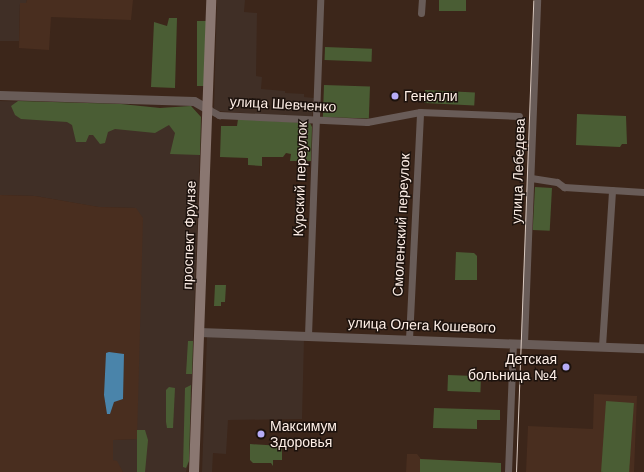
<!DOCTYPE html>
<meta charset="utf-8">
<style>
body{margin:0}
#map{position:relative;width:644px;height:472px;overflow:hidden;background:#3c261a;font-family:Helvetica,sans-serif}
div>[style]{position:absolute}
.commercial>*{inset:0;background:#402f26}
.built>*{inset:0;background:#492e1f}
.green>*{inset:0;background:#4a5d34;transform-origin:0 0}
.water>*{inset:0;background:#4a84aa}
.minor>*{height:7px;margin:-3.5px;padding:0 3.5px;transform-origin:3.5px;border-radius:3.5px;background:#695c58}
.tertiary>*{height:9px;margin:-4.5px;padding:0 4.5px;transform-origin:4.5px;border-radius:4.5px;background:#695c58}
.secondary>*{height:10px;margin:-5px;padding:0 5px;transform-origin:5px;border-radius:5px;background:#8a7771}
.tram>*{height:1px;margin:-0.5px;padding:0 0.5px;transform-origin:0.5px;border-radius:0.5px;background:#d9c9c0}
.dots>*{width:11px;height:11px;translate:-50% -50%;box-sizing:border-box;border:2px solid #1c120d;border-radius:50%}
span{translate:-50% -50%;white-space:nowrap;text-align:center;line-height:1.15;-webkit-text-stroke:3px #1c120d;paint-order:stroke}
.poi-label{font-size:14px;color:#fff0e8}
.left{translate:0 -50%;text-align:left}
.right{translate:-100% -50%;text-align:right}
.street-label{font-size:14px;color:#fff0e8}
</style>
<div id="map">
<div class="commercial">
<div style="clip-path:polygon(0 0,27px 0,26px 3px,20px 3px,19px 41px,0 41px)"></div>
<div style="clip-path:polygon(217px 0,245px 0,244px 12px,257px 13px,256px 76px,262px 77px,261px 89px,285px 91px,285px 93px,304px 94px,304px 97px,314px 98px,312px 118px,217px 111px,214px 108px)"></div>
<div style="clip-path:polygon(0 101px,121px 104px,160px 108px,191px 106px,201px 117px,189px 461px,186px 472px,123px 472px,113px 460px,113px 440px,137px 439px,136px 208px,98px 207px,35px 196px,0 195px)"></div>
<div style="clip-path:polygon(207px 336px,304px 339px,302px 419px,228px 420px,226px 454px,213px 453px,212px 472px,202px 472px)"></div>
</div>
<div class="built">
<div style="clip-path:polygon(27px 0,133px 0,131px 20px,51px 17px,49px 50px,19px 48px,20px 3px,26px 3px)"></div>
<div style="clip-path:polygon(0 195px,35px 196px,99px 207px,136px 208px,143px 218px,137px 439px,113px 440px,113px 460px,117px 461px,123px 472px,0 472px)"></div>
<div style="clip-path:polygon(594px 394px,637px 396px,634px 472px,526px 472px,528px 426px,593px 429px)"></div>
<div style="clip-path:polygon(407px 454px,417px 454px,421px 459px,501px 463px,501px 472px,406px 472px)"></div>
</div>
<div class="green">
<div style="left:439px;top:0;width:27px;height:11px"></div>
<div style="clip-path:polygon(169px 18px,177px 18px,175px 88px,151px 87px,154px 22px,167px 26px)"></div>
<div style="left:197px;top:21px;width:9px;height:65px"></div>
<div style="left:325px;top:47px;width:47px;height:13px;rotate:2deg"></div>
<div style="left:324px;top:85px;width:46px;height:32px;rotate:2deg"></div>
<div style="left:425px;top:90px;width:50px;height:13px;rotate:3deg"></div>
<div style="clip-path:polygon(18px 101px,121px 104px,160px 108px,191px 106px,201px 117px,200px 155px,170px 154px,175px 133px,169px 125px,155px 133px,115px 129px,108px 132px,105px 143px,100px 144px,93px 135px,89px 135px,86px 142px,76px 142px,72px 125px,67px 122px,21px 119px,15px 115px,11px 106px)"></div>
<div style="clip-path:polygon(577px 114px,626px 116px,627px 144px,622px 144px,620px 147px,576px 145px)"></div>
<div style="clip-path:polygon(238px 119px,310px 123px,312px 127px,311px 161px,290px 161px,291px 154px,286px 153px,283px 157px,262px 157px,262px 166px,248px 165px,248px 158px,220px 157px,221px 126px,237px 126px)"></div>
<div style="left:535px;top:187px;width:17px;height:43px;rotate:3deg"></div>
<div style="clip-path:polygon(456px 252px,474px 253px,477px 256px,477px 280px,455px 280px)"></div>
<div style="clip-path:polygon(215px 285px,226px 285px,225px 302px,221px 302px,221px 306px,214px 306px)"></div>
<div style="clip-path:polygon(188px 341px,193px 341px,192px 374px,186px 374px)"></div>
<div style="left:448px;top:375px;width:33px;height:16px;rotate:2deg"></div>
<div style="clip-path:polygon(191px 385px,189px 461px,186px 468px,183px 467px,185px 388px)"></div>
<div style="clip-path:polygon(169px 387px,175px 388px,173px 428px,167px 428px,166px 422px,166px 390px)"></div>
<div style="left:606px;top:401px;width:28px;height:71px;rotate:4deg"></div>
<div style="clip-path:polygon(434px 408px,500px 410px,500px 420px,477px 420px,477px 429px,433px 428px)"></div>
<div style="clip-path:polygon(137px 430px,145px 430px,148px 440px,145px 472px,137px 472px)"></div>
<div style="clip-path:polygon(250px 444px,282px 446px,282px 460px,273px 460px,273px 466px,271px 463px,253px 463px,250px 460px)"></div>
<div style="clip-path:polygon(420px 459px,501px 463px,501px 472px,420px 472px)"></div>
</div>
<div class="water">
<div style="clip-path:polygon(109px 352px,124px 354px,123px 399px,114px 402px,110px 414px,107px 414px,104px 395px,106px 353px)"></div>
</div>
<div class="minor">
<div style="left:421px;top:13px;width:13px;rotate:-86deg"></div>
<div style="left:208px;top:109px;width:13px;rotate:29deg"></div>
<div style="left:219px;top:115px;width:148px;rotate:2.7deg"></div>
<div style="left:367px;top:122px;width:54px;rotate:-10.7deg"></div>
<div style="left:420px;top:112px;width:99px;rotate:2.3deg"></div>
<div style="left:531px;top:178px;width:26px;rotate:9deg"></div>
<div style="left:557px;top:182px;width:9px;rotate:36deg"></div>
<div style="left:564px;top:187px;width:80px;rotate:3.6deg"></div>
<div style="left:308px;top:335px;width:335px;rotate:-87.9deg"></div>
<div style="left:409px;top:339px;width:227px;rotate:-87.2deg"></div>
<div style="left:524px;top:343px;width:343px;rotate:-87.8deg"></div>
<div style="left:602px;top:346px;width:156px;rotate:-86.3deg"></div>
<div style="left:508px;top:472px;width:129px;rotate:-87.8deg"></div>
</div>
<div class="tertiary">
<div style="left:0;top:95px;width:194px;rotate:1.8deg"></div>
<div style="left:194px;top:101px;width:16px;rotate:30deg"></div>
<div style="left:199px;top:332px;width:445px;rotate:2.1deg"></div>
</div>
<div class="secondary">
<div style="left:194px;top:472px;width:472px;rotate:-87.9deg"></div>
</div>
<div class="tram">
<div style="left:516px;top:472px;width:472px;rotate:-87.9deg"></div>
</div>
<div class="dots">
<div style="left:395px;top:96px;background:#b6acf8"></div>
<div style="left:566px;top:367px;background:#b6acf8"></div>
<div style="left:261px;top:434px;background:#b6acf8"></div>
</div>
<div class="poi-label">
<span class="left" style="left:404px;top:96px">Генелли</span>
<span class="right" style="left:557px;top:367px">Детская<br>больница №4</span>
<span class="left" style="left:270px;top:434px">Максимум<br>Здоровья</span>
</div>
<div class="street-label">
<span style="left:283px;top:104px;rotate:3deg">улица Шевченко</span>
<span style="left:518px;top:171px;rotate:-88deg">улица Лебедева</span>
<span style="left:300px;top:179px;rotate:-88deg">Курский переулок</span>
<span style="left:401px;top:225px;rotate:-87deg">Смоленский переулок</span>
<span style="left:189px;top:235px;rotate:-88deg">проспект Фрунзе</span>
<span style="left:422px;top:325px;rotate:2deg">улица Олега Кошевого</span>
</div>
</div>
